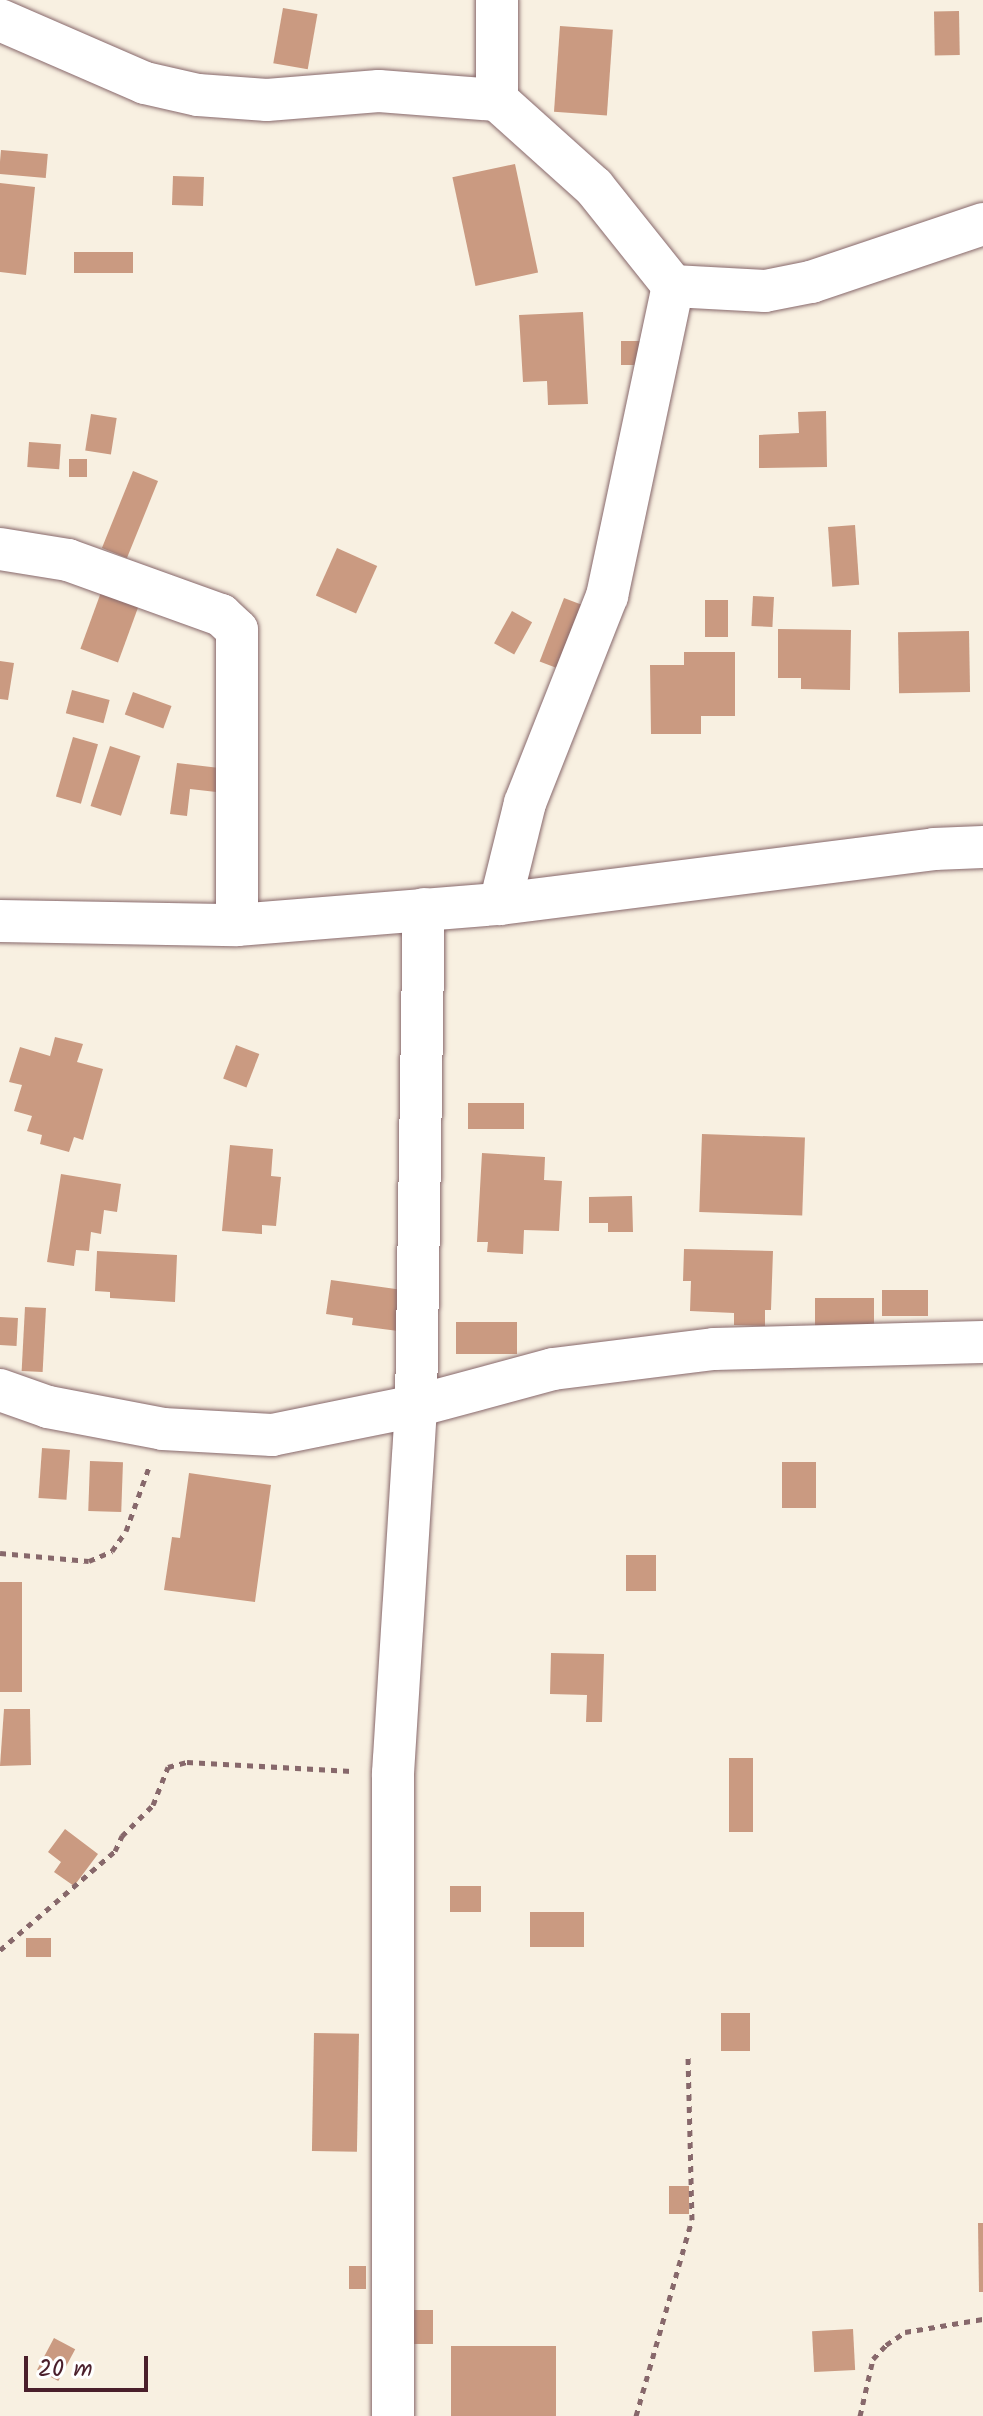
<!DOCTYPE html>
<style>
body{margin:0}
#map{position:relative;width:983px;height:2416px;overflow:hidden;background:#f8f0e1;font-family:Kalam,sans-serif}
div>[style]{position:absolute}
.building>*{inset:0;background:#ca9a81;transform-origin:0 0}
.path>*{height:5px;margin-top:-2.5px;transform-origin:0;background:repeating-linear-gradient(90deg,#87686b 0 6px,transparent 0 12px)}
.roads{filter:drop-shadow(0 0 2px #87686b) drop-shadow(0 0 2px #87686b)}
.minor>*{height:42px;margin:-21px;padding:0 21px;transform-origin:21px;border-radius:21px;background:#fff}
span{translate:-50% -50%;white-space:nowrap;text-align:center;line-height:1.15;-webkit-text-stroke:6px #fff;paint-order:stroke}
.scale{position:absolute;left:24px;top:2356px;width:124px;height:36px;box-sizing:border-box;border:4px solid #4a1f2b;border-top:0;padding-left:10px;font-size:24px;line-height:28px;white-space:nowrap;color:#4a1f2b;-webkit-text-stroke:6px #fff;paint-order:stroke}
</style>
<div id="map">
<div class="building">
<div style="left:283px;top:8px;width:35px;height:56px;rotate:10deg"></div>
<div style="left:959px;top:11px;width:44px;height:25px;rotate:89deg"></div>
<div style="left:560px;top:26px;width:53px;height:86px;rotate:4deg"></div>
<div style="left:1px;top:150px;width:47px;height:24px;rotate:5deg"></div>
<div style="left:515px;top:164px;width:111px;height:64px;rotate:78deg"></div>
<div style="left:173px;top:176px;width:31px;height:29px;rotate:2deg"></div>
<div style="clip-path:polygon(0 183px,35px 187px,26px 275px,0 272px)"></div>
<div style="left:74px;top:252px;width:59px;height:21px"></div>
<div style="clip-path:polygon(583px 312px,588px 404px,548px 405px,547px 381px,523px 382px,519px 315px)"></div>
<div style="left:621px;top:341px;width:29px;height:24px"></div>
<div style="clip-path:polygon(826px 411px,827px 467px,759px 468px,759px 435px,799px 433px,798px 412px)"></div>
<div style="left:91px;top:414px;width:26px;height:37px;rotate:9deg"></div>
<div style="left:29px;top:442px;width:32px;height:25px;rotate:4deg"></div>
<div style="left:69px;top:459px;width:18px;height:18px"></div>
<div style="left:133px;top:471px;width:27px;height:83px;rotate:22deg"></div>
<div style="left:855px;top:525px;width:60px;height:27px;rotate:86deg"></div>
<div style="left:337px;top:548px;width:44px;height:52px;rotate:24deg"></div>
<div style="left:104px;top:584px;width:40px;height:69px;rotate:20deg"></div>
<div style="left:753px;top:596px;width:21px;height:30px;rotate:3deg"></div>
<div style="left:564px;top:598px;width:31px;height:68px;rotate:21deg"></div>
<div style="left:705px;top:600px;width:23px;height:37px"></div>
<div style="left:512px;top:611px;width:23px;height:37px;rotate:29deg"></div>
<div style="clip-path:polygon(778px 629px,851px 630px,850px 690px,801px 689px,801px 678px,778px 678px)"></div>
<div style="left:969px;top:631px;width:61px;height:71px;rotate:89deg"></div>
<div style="clip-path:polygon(684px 652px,735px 652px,735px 716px,701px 716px,701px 734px,651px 734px,650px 665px,684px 665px)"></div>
<div style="clip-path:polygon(0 661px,14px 663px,8px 700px,0 699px)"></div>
<div style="left:72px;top:690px;width:39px;height:24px;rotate:15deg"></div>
<div style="left:133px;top:692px;width:41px;height:24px;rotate:20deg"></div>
<div style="left:73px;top:737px;width:26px;height:62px;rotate:16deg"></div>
<div style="left:110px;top:746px;width:32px;height:63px;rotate:18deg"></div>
<div style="clip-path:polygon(177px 763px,228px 769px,225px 793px,190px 789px,187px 816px,170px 814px)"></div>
<div style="clip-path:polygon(55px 1037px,83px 1044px,77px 1062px,103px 1069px,83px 1140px,74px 1137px,69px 1152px,40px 1144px,42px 1135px,27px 1131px,32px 1116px,14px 1111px,22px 1085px,9px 1082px,20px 1047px,50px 1056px)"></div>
<div style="left:236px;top:1045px;width:25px;height:36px;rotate:21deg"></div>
<div style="left:524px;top:1103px;width:26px;height:56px;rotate:90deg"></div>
<div style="left:702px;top:1134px;width:103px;height:78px;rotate:2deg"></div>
<div style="clip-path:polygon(230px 1145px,273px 1149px,271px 1176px,281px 1177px,276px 1226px,262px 1225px,262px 1234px,222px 1231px)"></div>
<div style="clip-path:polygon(482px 1153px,545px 1157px,544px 1180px,562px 1181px,559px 1231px,524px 1230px,523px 1254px,487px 1252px,488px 1242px,477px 1242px)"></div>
<div style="clip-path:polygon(61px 1174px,121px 1184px,117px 1212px,104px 1210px,101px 1234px,91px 1232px,89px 1251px,76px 1250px,74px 1266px,47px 1262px)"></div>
<div style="clip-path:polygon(632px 1196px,633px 1232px,608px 1232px,608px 1223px,589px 1223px,589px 1197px)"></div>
<div style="clip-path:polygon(684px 1249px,773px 1251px,771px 1310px,765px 1310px,765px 1326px,734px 1325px,734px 1313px,690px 1311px,691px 1281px,683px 1281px)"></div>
<div style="clip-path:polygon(97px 1251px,177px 1255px,175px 1302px,110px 1298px,110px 1292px,95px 1291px)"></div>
<div style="clip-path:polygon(331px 1280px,403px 1290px,398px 1331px,352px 1325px,353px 1318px,326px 1314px)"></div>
<div style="left:882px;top:1290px;width:46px;height:26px"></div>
<div style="left:815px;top:1298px;width:59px;height:28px"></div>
<div style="left:25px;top:1307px;width:21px;height:64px;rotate:3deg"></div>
<div style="left:0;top:1317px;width:18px;height:28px;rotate:3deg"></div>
<div style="left:456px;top:1322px;width:61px;height:32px"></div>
<div style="left:42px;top:1448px;width:28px;height:50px;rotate:4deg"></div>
<div style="left:90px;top:1461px;width:33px;height:50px;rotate:2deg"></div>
<div style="left:782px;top:1462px;width:34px;height:46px"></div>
<div style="clip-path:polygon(189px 1473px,271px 1485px,255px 1602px,164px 1590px,172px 1537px,180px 1538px)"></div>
<div style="left:626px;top:1555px;width:30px;height:36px"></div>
<div style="left:0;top:1582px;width:22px;height:110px"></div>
<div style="clip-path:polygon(551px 1653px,604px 1654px,602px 1722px,586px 1722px,587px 1695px,550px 1694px)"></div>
<div style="clip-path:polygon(4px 1709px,30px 1709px,31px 1765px,0 1766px)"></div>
<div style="left:729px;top:1758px;width:24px;height:74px"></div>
<div style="clip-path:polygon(65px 1829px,98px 1854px,74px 1886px,54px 1872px,61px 1862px,48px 1852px)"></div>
<div style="left:450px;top:1886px;width:31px;height:26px"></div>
<div style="left:530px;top:1912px;width:54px;height:35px"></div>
<div style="left:26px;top:1938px;width:25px;height:19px"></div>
<div style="left:721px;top:2013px;width:29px;height:38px"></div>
<div style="left:314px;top:2033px;width:45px;height:118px;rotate:1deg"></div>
<div style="left:669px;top:2186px;width:20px;height:28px"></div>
<div style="clip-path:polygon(978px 2223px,983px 2223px,983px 2292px,979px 2292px)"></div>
<div style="left:349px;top:2266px;width:17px;height:23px"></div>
<div style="left:406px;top:2310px;width:27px;height:34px"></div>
<div style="left:853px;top:2329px;width:41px;height:41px;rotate:87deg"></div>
<div style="left:54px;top:2338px;width:24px;height:36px;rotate:28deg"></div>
<div style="left:451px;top:2346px;width:105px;height:70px"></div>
</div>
<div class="path">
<div style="left:0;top:1553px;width:89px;rotate:5.1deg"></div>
<div style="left:89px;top:1561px;width:25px;rotate:-23deg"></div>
<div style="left:112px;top:1551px;width:24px;rotate:-55deg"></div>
<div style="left:126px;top:1531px;width:68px;rotate:-70.2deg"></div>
<div style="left:0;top:1950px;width:152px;rotate:-40.7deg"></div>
<div style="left:115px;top:1851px;width:17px;rotate:-65deg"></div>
<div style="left:122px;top:1836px;width:44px;rotate:-45deg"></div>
<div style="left:153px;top:1805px;width:41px;rotate:-68.5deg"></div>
<div style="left:168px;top:1767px;width:20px;rotate:-15deg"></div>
<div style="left:187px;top:1762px;width:165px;rotate:3.1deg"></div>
<div style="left:636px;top:2416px;width:204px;rotate:-74.1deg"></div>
<div style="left:692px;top:2220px;width:166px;rotate:-91.4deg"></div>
<div style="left:860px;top:2416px;width:58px;rotate:-77.2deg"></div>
<div style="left:873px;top:2359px;width:19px;rotate:-47deg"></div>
<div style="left:886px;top:2345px;width:23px;rotate:-34deg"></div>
<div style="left:905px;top:2332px;width:79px;rotate:-9.5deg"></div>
</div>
<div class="roads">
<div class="minor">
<div style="left:497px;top:0;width:100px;rotate:90deg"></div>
<div style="left:0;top:20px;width:158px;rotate:23.5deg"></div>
<div style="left:145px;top:83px;width:54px;rotate:12.8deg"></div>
<div style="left:198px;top:95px;width:69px;rotate:4.1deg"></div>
<div style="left:267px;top:100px;width:112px;rotate:-4.6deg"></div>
<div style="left:379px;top:91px;width:118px;rotate:4.4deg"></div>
<div style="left:497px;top:100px;width:130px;rotate:41.9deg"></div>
<div style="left:594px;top:187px;width:127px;rotate:51.4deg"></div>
<div style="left:673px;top:286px;width:92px;rotate:3.1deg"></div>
<div style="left:765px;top:291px;width:47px;rotate:-11.1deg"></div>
<div style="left:811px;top:282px;width:182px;rotate:-18.6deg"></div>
<div style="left:0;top:549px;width:69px;rotate:9.2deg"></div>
<div style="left:68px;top:560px;width:163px;rotate:19.8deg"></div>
<div style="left:221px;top:615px;width:22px;rotate:43deg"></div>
<div style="left:237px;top:630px;width:295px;rotate:90deg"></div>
<div style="left:500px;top:904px;width:104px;rotate:-76.1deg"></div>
<div style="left:525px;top:803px;width:223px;rotate:-68.4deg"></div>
<div style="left:607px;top:596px;width:317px;rotate:-78deg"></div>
<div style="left:0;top:921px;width:237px;rotate:1deg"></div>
<div style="left:237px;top:925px;width:264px;rotate:-4.6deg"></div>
<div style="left:500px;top:904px;width:437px;rotate:-7.2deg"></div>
<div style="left:934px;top:849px;width:49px;rotate:-2.3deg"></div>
<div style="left:0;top:1390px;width:51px;rotate:19.5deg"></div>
<div style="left:48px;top:1407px;width:117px;rotate:10.8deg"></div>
<div style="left:163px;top:1429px;width:109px;rotate:3.2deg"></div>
<div style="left:272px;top:1435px;width:147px;rotate:-11.4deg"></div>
<div style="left:416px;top:1406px;width:142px;rotate:-15.1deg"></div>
<div style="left:553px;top:1369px;width:162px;rotate:-7.1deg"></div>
<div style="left:714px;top:1349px;width:269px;rotate:-1.5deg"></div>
<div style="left:393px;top:2416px;width:643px;rotate:-90deg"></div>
<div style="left:393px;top:1773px;width:368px;rotate:-86.4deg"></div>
<div style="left:416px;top:1406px;width:497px;rotate:-89.1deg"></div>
</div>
</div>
<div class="scale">20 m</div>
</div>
